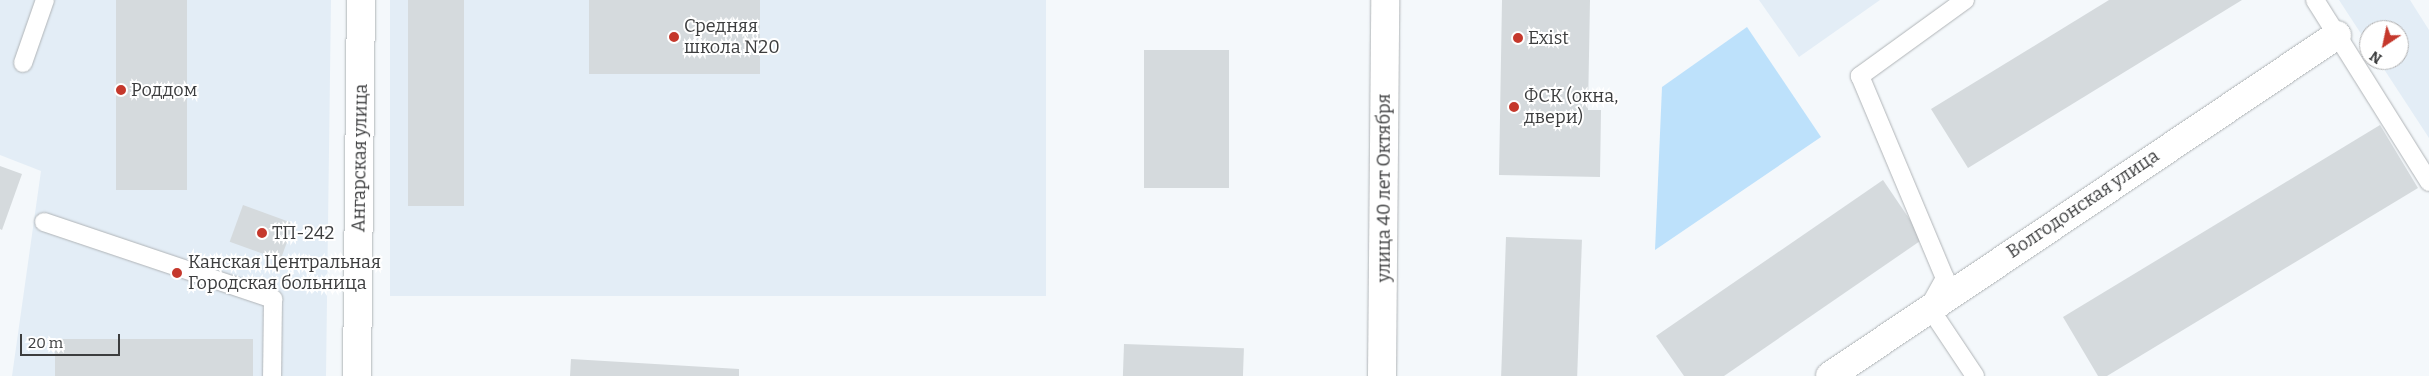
<!DOCTYPE html>
<meta charset="utf-8">
<style>
body{margin:0}
#map{position:relative;width:2429px;height:376px;overflow:hidden;background:#f4f8fb;font-family:Bitter,serif}
div>[style]{position:absolute}
.built>*{inset:0;background:#e3edf6;transform-origin:0 0}
.green>*{inset:0;background:#bde1fb}
.building>*{inset:0;background:#d5dadd;transform-origin:0 0}
.roads{filter:drop-shadow(0 0 1px #b0b4b7) drop-shadow(0 0 1px #b0b4b7)}
.service>*{height:18px;margin:-9px;padding:0 9px;transform-origin:9px;border-radius:9px;background:#fff}
.minor>*{height:28px;margin:-14px;padding:0 14px;transform-origin:14px;border-radius:14px;background:#fff}
.secondary>*{height:28px;margin:-14px;padding:0 14px;transform-origin:14px;border-radius:14px;background:#fff}
.dots>*{width:14px;height:14px;translate:-50% -50%;box-sizing:border-box;border:2px solid #fff;border-radius:50%}
span{translate:-50% -50%;white-space:nowrap;text-align:center;line-height:1.15;-webkit-text-stroke:4px #fff;paint-order:stroke}
.poi-label{font-size:18px;color:#3c3d3e}
.left{translate:0 -50%;text-align:left}
.street-label{font-size:18px;color:#3c3d3e}
.north{position:absolute;left:2359px;top:20px;width:50px;height:50px;box-sizing:border-box;background:#fff;border:1px solid #b1b1b2;border-radius:50%;rotate:214deg;font-size:14px;font-weight:700;line-height:20px;text-align:center;color:#3c3d3e}
.north::after{content:'';display:block;margin:auto;width:18px;height:22px;background:#c5382c;clip-path:polygon(50% 0,100% 100%,50% 72%,0 100%)}
.scale{position:absolute;left:20px;top:334px;width:100px;height:22px;box-sizing:border-box;border:2px solid #3c3d3e;border-top:0;padding-left:6px;font-size:15px;line-height:18px;white-space:nowrap;color:#3c3d3e;-webkit-text-stroke:4px #fff;paint-order:stroke}
</style>
<div id="map">
<div class="built">
<div style="clip-path:polygon(0 0,331px 0,326px 376px,12px 376px,41px 171px,0 155px)"></div>
<div style="left:390px;top:0;width:656px;height:296px"></div>
<div style="clip-path:polygon(1759px 0,1880px 0,1799px 57px)"></div>
<div style="clip-path:polygon(2339px 0,2410px 0,2429px 30px,2429px 138px,2378px 60px,2399px 60px,2399px 30px,2369px 30px,2369px 46px)"></div>
</div>
<div class="green">
<div style="clip-path:polygon(1747px 27px,1821px 137px,1655px 250px,1662px 87px)"></div>
</div>
<div class="building">
<div style="left:116px;top:0;width:71px;height:190px"></div>
<div style="left:408px;top:0;width:56px;height:206px"></div>
<div style="left:589px;top:0;width:171px;height:74px"></div>
<div style="clip-path:polygon(1502px 0,1590px 0,1588px 110px,1601px 110px,1600px 177px,1499px 175px)"></div>
<div style="clip-path:polygon(2109px 0,2242px 0,1968px 168px,1931px 109px)"></div>
<div style="left:1144px;top:50px;width:85px;height:138px"></div>
<div style="clip-path:polygon(2380px 125px,2418px 188px,2107px 376px,2098px 376px,2063px 317px)"></div>
<div style="clip-path:polygon(0 166px,22px 174px,2px 230px,0 229px)"></div>
<div style="clip-path:polygon(1883px 180px,1923px 239px,1724px 376px,1684px 376px,1656px 336px)"></div>
<div style="left:243px;top:205px;width:54px;height:39px;rotate:20deg"></div>
<div style="left:1506px;top:237px;width:76px;height:139px;rotate:2deg"></div>
<div style="left:253px;top:339px;width:37px;height:198px;rotate:90deg"></div>
<div style="left:1124px;top:344px;width:120px;height:32px;rotate:2deg"></div>
<div style="clip-path:polygon(571px 359px,739px 369px,739px 376px,570px 376px)"></div>
</div>
<div class="roads">
<div class="service">
<div style="left:1965px;top:0;width:130px;rotate:144.1deg"></div>
<div style="left:1860px;top:76px;width:219px;rotate:67.2deg"></div>
<div style="left:1945px;top:278px;width:33px;rotate:119deg"></div>
<div style="left:1929px;top:307px;width:83px;rotate:56.3deg"></div>
<div style="left:2315px;top:0;width:215px;rotate:57.9deg"></div>
<div style="left:23px;top:63px;width:67px;rotate:-70.8deg"></div>
<div style="left:44px;top:222px;width:242px;rotate:18.6deg"></div>
<div style="left:273px;top:299px;width:77px;rotate:90.7deg"></div>
</div>
<div class="minor">
<div style="left:357px;top:376px;width:376px;rotate:-89.4deg"></div>
<div style="left:1830px;top:376px;width:611px;rotate:-33.92deg"></div>
</div>
<div class="secondary">
<div style="left:1382px;top:376px;width:376px;rotate:-89.5deg"></div>
</div>
</div>
<div class="dots">
<div style="left:674px;top:37px;background:#c5382c"></div>
<div style="left:1518px;top:38px;background:#c5382c"></div>
<div style="left:121px;top:90px;background:#c5382c"></div>
<div style="left:1514px;top:107px;background:#c5382c"></div>
<div style="left:262px;top:233px;background:#c5382c"></div>
<div style="left:177px;top:273px;background:#c5382c"></div>
</div>
<div class="poi-label">
<span class="left" style="left:684px;top:37px">Средняя<br>школа N20</span>
<span class="left" style="left:1528px;top:38px">Exist</span>
<span class="left" style="left:131px;top:90px">Роддом</span>
<span class="left" style="left:1524px;top:107px">ФСК (окна,<br>двери)</span>
<span class="left" style="left:272px;top:233px">ТП-242</span>
<span class="left" style="left:188px;top:273px">Канская Центральная<br>Городская больница</span>
</div>
<div class="street-label">
<span style="left:360px;top:158px;rotate:-89deg">Ангарская улица</span>
<span style="left:1384px;top:188px;rotate:-90deg">улица 40 лет Октября</span>
<span style="left:2083px;top:204px;rotate:-34deg">Волгодонская улица</span>
</div>
<div class="north">N</div>
<div class="scale">20 m</div>
</div>
